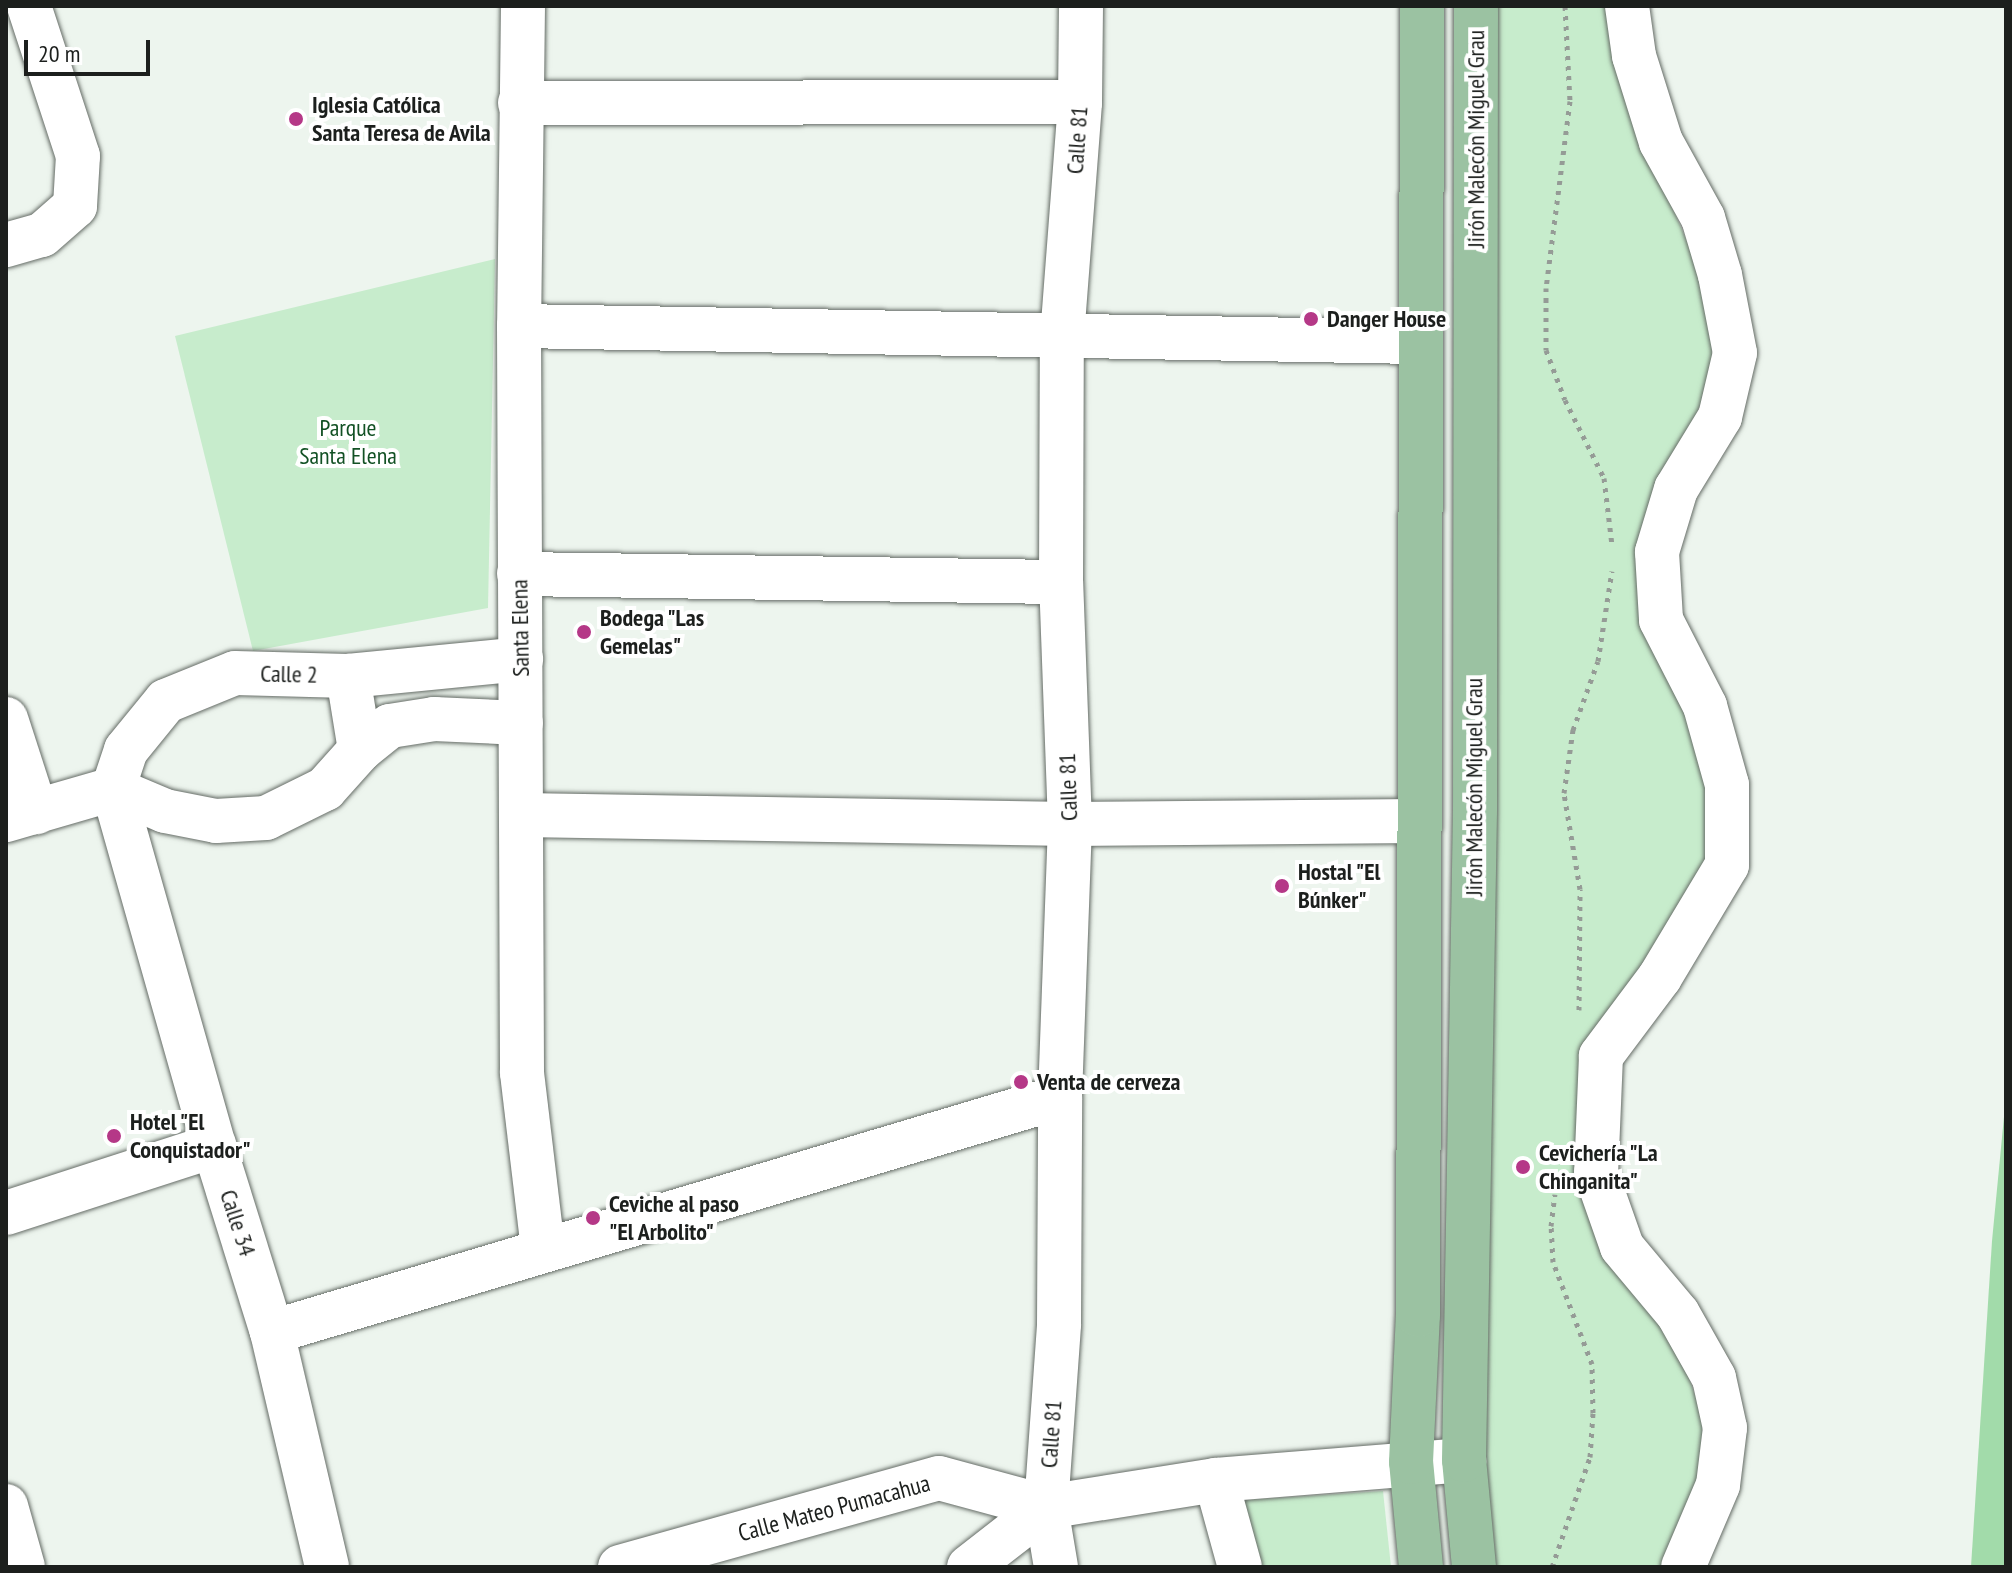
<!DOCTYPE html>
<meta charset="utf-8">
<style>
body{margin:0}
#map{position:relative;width:2012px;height:1573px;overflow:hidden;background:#edf5ee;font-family:"PT Sans Narrow",sans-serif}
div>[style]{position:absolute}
.green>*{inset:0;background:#c7eccc}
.water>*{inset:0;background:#a2dbaa}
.path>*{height:5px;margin-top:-2.5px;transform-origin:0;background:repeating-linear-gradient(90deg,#959b96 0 4px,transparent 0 10px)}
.roads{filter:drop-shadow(0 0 2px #656c66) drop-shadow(0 0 2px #656c66)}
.minor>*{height:44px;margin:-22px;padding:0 22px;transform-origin:22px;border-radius:22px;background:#fff}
.major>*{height:44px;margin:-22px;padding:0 22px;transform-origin:22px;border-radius:22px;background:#9bc2a2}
.dots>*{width:22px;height:22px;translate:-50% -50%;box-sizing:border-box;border:4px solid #fff;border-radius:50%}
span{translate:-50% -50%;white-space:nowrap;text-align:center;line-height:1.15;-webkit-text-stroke:8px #fff;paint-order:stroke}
.poi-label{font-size:24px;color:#1c1f1d;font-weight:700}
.left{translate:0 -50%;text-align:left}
.street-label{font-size:24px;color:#1c1f1d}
.park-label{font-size:24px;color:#125124}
.frame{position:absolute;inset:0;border:8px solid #1c1f1d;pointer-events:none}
.scale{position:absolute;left:24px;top:40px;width:126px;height:36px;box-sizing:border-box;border:4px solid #1c1f1d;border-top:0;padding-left:10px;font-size:24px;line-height:28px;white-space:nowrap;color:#1c1f1d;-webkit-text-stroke:6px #fff;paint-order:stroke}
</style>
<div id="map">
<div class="green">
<div style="clip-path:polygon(1475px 6px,1627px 6px,1637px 125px,1703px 279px,1715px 370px,1658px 505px,1708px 757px,1707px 886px,1625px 997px,1608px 1179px,1681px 1354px,1712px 1446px,1669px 1567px,1474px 1567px)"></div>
<div style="clip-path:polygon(495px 259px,488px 608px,253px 651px,175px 336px)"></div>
<div style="clip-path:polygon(1383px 1491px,1391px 1567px,1250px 1567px,1231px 1501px)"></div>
</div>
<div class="water">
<div style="clip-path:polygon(2006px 1096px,2006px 1567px,1971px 1567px,1992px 1241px)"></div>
</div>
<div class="path">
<div style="left:1565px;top:6px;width:95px;rotate:87deg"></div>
<div style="left:1570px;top:101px;width:189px;rotate:97.3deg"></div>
<div style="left:1546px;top:288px;width:62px;rotate:90deg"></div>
<div style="left:1546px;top:350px;width:53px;rotate:69.2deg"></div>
<div style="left:1565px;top:400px;width:87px;rotate:63.4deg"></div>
<div style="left:1604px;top:478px;width:67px;rotate:83.2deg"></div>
<div style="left:1579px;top:1010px;width:121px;rotate:-89.5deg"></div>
<div style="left:1580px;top:889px;width:97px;rotate:-99.5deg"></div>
<div style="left:1564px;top:793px;width:64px;rotate:-81.9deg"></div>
<div style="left:1573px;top:730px;width:73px;rotate:-70.1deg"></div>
<div style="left:1598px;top:661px;width:91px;rotate:-81.2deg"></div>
<div style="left:1552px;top:1567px;width:116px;rotate:-70.9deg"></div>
<div style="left:1590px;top:1457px;width:44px;rotate:-86.1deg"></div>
<div style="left:1593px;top:1413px;width:49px;rotate:-91.2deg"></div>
<div style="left:1592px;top:1364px;width:109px;rotate:-110.9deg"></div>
<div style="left:1553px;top:1262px;width:36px;rotate:-93deg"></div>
<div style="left:1551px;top:1226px;width:32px;rotate:-83deg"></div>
</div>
<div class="roads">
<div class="minor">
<div style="left:523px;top:6px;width:320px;rotate:90.7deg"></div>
<div style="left:519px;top:326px;width:747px;rotate:89.77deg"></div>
<div style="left:522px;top:1073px;width:177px;rotate:83.2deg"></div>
<div style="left:1627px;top:6px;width:50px;rotate:82deg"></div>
<div style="left:1634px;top:56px;width:90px;rotate:72.6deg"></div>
<div style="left:1661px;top:142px;width:87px;rotate:61.1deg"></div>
<div style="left:1703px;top:218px;width:59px;rotate:73.4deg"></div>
<div style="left:1720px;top:275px;width:79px;rotate:79.1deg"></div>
<div style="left:1735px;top:353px;width:66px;rotate:103.2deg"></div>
<div style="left:1720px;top:417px;width:84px;rotate:121.4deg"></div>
<div style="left:1676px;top:489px;width:66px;rotate:106.8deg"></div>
<div style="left:1657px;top:552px;width:68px;rotate:86.6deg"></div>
<div style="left:1661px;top:620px;width:97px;rotate:62.9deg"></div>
<div style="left:1705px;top:706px;width:82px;rotate:74.4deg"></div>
<div style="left:1727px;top:785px;width:80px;rotate:90deg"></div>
<div style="left:1727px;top:865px;width:131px;rotate:120.9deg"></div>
<div style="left:1660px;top:977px;width:99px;rotate:126.8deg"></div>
<div style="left:1601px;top:1056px;width:117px;rotate:92.4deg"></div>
<div style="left:1596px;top:1173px;width:78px;rotate:70.6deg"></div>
<div style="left:1622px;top:1247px;width:87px;rotate:50.1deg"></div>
<div style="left:1678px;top:1314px;width:73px;rotate:60.6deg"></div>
<div style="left:1714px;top:1378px;width:51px;rotate:77.6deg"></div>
<div style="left:1725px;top:1428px;width:57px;rotate:97deg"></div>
<div style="left:1718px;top:1485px;width:89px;rotate:113.1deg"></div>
<div style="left:520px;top:103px;width:560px;rotate:-0.1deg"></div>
<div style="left:6px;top:245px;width:37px;rotate:-16deg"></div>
<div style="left:42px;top:235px;width:44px;rotate:-41.3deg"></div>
<div style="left:75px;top:206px;width:50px;rotate:-86.6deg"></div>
<div style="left:78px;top:156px;width:158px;rotate:-108.1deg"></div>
<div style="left:519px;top:326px;width:901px;rotate:1.02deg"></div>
<div style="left:519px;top:574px;width:542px;rotate:0.85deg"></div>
<div style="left:348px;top:676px;width:75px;rotate:80.8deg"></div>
<div style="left:6px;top:719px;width:98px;rotate:72.1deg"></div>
<div style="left:113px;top:789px;width:371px;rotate:74.2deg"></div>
<div style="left:214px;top:1146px;width:195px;rotate:72.7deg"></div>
<div style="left:272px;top:1332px;width:241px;rotate:76.8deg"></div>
<div style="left:113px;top:789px;width:41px;rotate:-71.6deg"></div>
<div style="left:126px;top:750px;width:63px;rotate:-50.8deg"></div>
<div style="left:166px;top:701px;width:74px;rotate:-22.1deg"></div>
<div style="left:235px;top:673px;width:113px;rotate:1.5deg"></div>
<div style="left:348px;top:676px;width:174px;rotate:-5.6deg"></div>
<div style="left:522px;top:815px;width:548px;rotate:0.94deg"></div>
<div style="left:1070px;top:824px;width:348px;rotate:-0.5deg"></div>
<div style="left:6px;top:820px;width:111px;rotate:-16.2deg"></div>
<div style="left:113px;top:789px;width:56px;rotate:22.9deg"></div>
<div style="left:165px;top:811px;width:52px;rotate:11.1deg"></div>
<div style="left:216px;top:821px;width:50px;rotate:-3.4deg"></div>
<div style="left:266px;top:818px;width:66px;rotate:-26.2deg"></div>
<div style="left:325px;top:789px;width:52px;rotate:-48.1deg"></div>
<div style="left:360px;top:750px;width:38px;rotate:-39deg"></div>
<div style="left:390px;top:726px;width:45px;rotate:-9deg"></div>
<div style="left:434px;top:719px;width:87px;rotate:2.6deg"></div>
<div style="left:6px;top:1213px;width:219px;rotate:-17.9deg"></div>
<div style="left:272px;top:1332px;width:822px;rotate:-16.61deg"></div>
<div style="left:1216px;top:1480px;width:90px;rotate:74.6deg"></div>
<div style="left:6px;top:1506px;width:63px;rotate:74.4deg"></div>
<div style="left:620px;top:1567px;width:331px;rotate:-15.6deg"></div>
<div style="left:939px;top:1478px;width:111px;rotate:15.2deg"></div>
<div style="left:1046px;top:1507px;width:172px;rotate:-9deg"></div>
<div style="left:1216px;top:1480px;width:249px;rotate:-4.6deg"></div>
<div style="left:969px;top:1567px;width:98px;rotate:-37.9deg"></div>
<div style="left:1056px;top:1567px;width:61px;rotate:-99.5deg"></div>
<div style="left:1046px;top:1507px;width:183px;rotate:-85.9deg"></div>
<div style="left:1059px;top:1324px;width:227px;rotate:-89.7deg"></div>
<div style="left:1060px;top:1097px;width:273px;rotate:-87.9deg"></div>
<div style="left:1070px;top:824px;width:242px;rotate:-92.1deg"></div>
<div style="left:1061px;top:582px;width:245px;rotate:-89.8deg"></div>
<div style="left:1062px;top:337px;width:236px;rotate:-85.6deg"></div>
<div style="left:1080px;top:102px;width:96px;rotate:-89.4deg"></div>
</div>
<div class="major">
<div style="left:1421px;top:1567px;width:105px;rotate:-95.4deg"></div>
<div style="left:1411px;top:1462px;width:147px;rotate:-87.3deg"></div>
<div style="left:1418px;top:1315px;width:1309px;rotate:-89.82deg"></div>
<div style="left:1474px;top:1567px;width:107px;rotate:-95.3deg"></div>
<div style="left:1464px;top:1460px;width:650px;rotate:-89.03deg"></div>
<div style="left:1475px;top:810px;width:804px;rotate:-89.93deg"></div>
</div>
</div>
<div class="dots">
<div style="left:296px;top:119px;background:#b53887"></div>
<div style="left:1311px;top:319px;background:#b53887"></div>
<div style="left:584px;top:632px;background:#b53887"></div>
<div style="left:1282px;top:886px;background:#b53887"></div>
<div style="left:1021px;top:1082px;background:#b53887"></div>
<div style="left:114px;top:1136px;background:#b53887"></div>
<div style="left:1523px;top:1167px;background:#b53887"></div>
<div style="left:593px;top:1218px;background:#b53887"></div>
</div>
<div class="poi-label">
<span class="left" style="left:312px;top:119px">Iglesia Católica<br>Santa Teresa de Avila</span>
<span class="left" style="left:1327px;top:319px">Danger House</span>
<span class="left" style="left:600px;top:632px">Bodega "Las<br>Gemelas"</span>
<span class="left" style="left:1298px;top:886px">Hostal "El<br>Búnker"</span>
<span class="left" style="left:1037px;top:1082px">Venta de cerveza</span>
<span class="left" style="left:130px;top:1136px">Hotel "El<br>Conquistador"</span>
<span class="left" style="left:1539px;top:1167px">Cevichería "La<br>Chinganita"</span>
<span class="left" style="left:609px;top:1218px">Ceviche al paso<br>"El Arbolito"</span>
</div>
<div class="street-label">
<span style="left:1476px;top:139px;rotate:-90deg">Jirón Malecón Miguel Grau</span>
<span style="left:1077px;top:140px;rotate:-86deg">Calle 81</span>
<span style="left:520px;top:628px;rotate:-91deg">Santa Elena</span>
<span style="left:289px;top:674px;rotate:1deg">Calle 2</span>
<span style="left:1068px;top:787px;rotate:-92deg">Calle 81</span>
<span style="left:1474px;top:787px;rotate:-90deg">Jirón Malecón Miguel Grau</span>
<span style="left:238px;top:1223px;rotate:72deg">Calle 34</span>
<span style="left:1051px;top:1434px;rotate:-86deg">Calle 81</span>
<span style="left:834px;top:1508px;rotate:-15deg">Calle Mateo Pumacahua</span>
</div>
<div class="park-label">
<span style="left:348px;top:442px">Parque<br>Santa Elena</span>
</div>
<div class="frame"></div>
<div class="scale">20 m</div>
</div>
